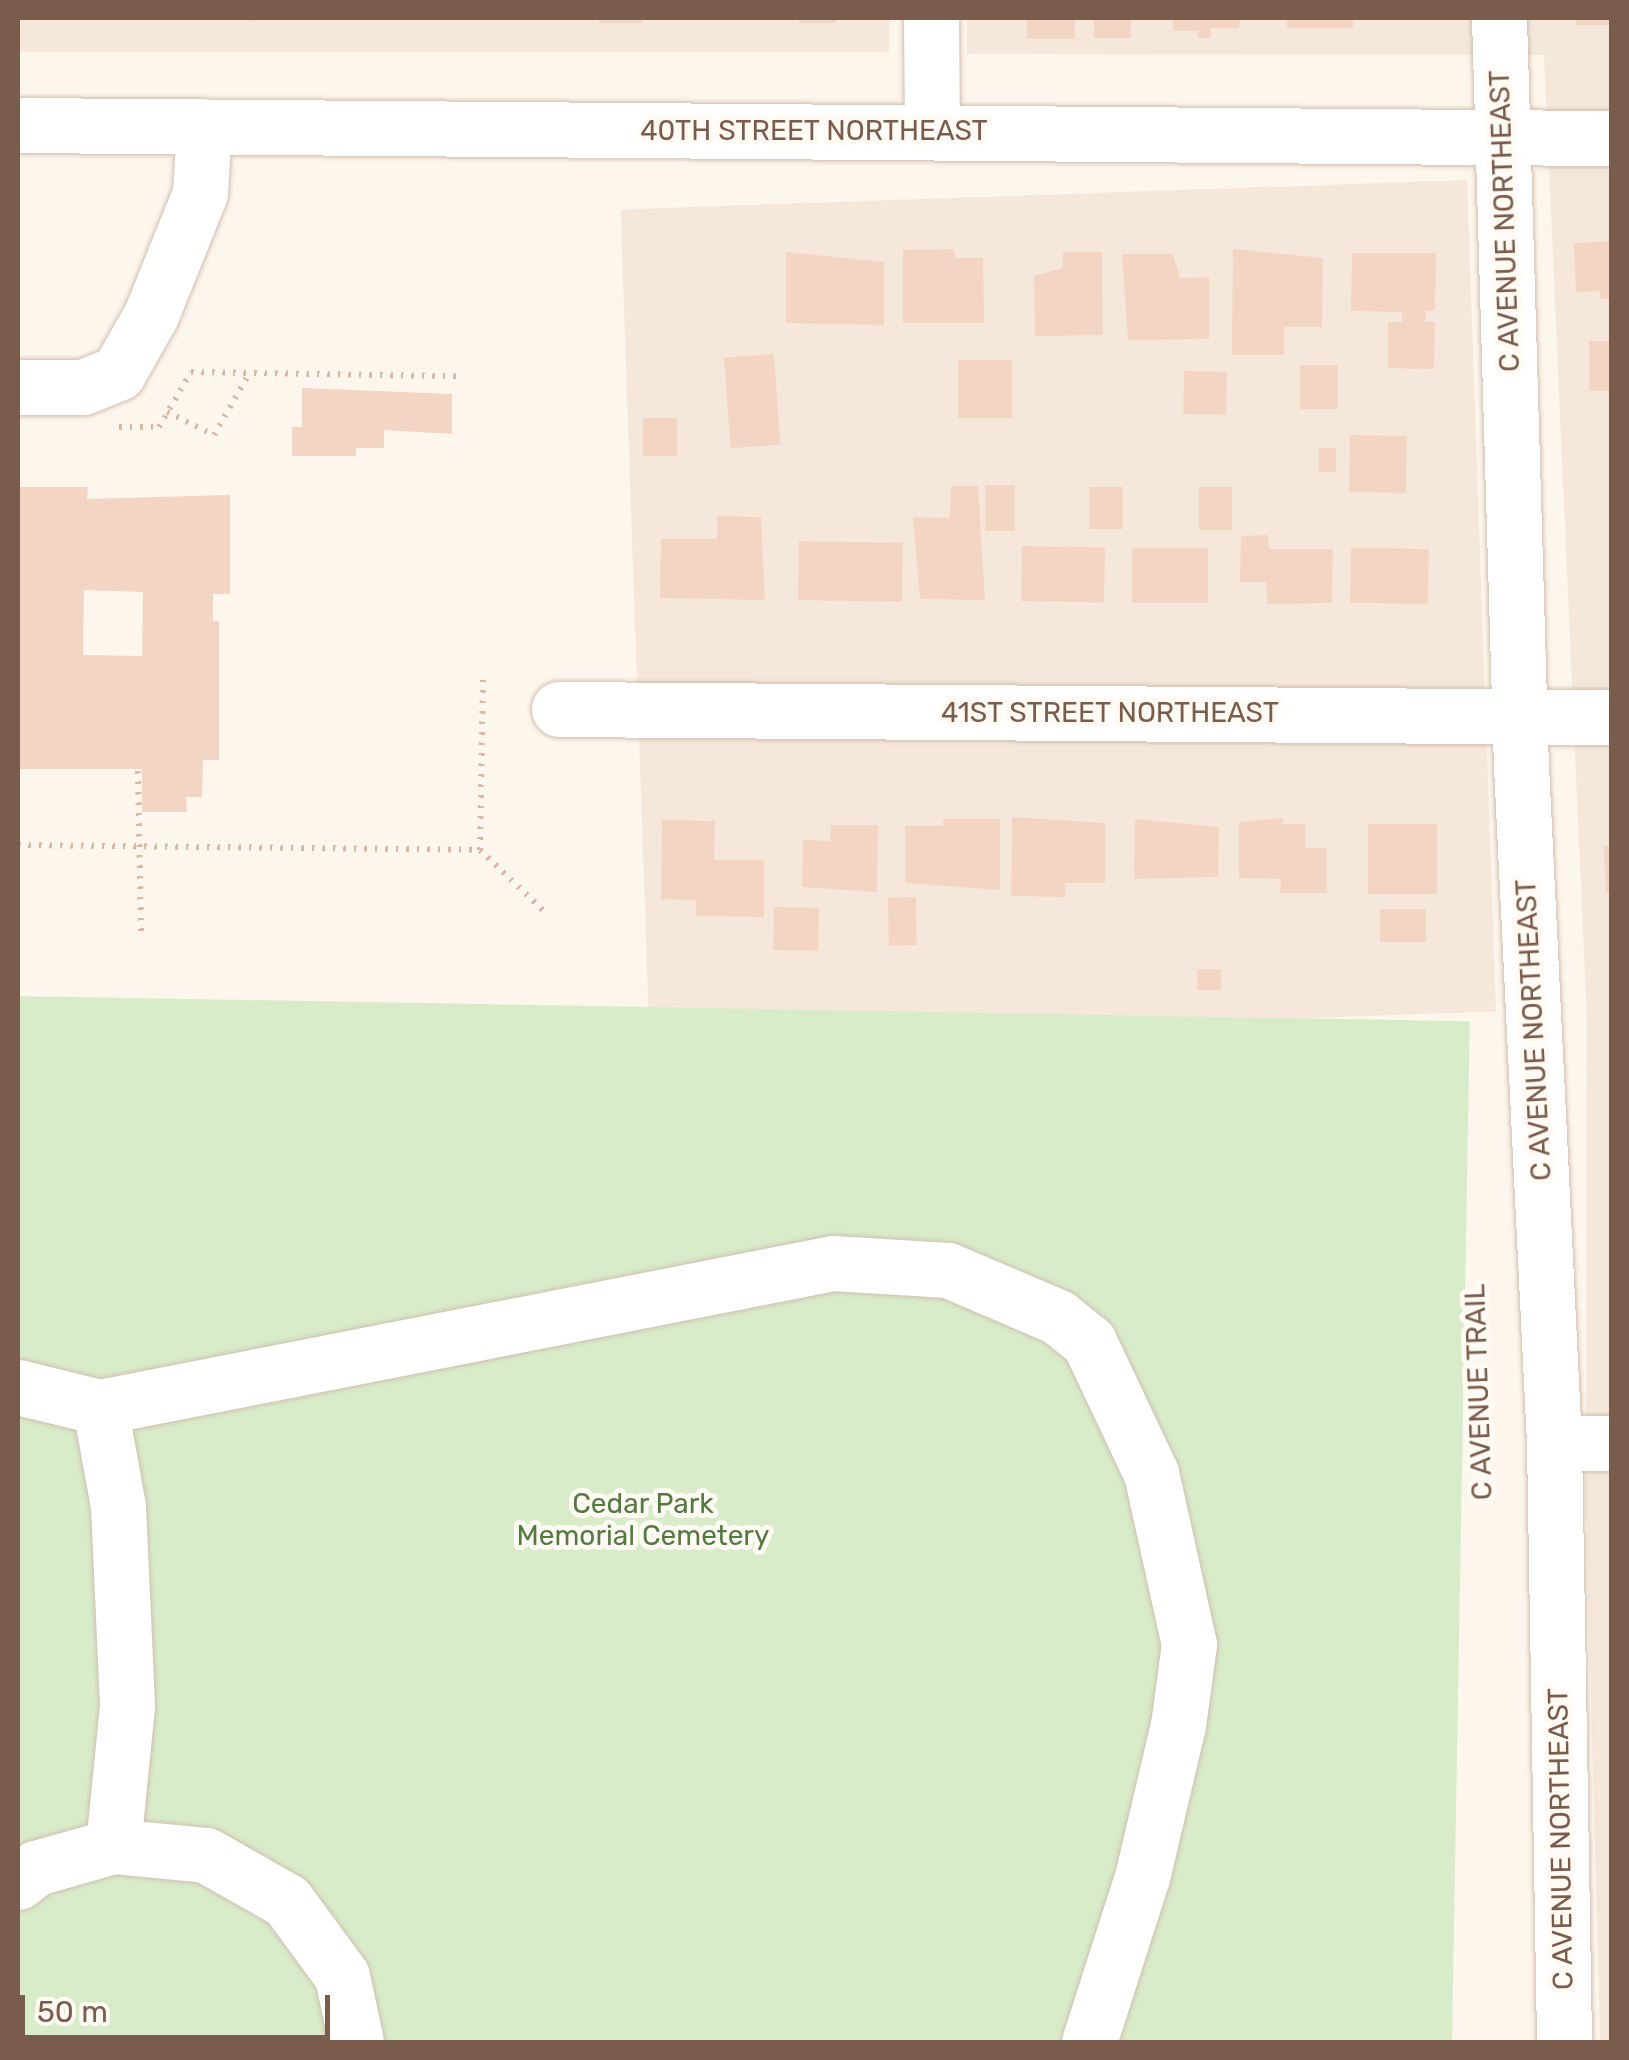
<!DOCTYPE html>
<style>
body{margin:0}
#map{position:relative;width:1629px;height:2060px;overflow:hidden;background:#fdf6ec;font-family:Rubik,sans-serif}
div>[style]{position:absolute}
.residential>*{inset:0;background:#f5e8da;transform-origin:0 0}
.green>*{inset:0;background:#d8ecc9;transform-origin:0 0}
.building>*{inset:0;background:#f3d5c3;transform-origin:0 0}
.path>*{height:6px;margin-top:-3px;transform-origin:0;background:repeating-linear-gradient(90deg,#d9b8a5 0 2.5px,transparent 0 10.5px)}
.roads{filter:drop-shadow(0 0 2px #d1beb0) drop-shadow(0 0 2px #d1beb0)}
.minor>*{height:55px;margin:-27.5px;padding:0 27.5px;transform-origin:27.5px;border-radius:27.5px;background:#fff}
span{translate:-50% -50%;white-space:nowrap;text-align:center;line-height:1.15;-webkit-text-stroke:10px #fffaf3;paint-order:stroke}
.street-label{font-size:28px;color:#7a5c4d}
.park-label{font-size:28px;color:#537a41}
.frame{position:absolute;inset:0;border:20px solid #7a5c4d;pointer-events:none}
.scale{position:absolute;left:20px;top:1995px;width:310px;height:45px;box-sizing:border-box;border:5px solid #7a5c4d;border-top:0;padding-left:12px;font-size:30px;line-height:35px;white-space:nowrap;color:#7a5c4d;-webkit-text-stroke:8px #fffaf3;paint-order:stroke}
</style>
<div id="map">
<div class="residential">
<div style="left:18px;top:18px;width:871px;height:34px"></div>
<div style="clip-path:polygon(967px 18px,1611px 18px,1611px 2042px,1600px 2042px,1586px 1508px,1587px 1022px,1544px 55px,967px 54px)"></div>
<div style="left:1467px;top:180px;width:832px;height:847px;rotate:88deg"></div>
</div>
<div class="green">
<div style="left:18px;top:996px;width:1452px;height:1046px;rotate:1deg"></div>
</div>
<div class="building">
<div style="clip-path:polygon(247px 18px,302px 18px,246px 21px)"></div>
<div style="left:599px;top:18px;width:43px;height:5px"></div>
<div style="left:799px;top:18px;width:37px;height:5px"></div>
<div style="left:1027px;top:18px;width:48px;height:21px"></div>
<div style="left:1094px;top:18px;width:37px;height:20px"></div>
<div style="clip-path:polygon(1173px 18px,1240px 18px,1239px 28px,1211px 28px,1210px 38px,1198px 38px,1198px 31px,1173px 31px)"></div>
<div style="left:1287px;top:18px;width:66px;height:10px"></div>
<div style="left:1576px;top:18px;width:36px;height:7px"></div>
<div style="clip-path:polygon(1612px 241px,1612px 299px,1601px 299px,1600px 291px,1576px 292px,1574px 243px)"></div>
<div style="clip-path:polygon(954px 249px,955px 258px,983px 258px,984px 323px,903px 323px,903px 250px)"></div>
<div style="clip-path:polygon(1233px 249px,1323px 258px,1322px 327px,1284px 327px,1284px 355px,1232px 355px)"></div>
<div style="clip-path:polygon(786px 252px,884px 262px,884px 325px,786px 323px)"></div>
<div style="clip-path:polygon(1063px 252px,1102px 252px,1103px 335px,1035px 336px,1034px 276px,1063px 268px)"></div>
<div style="clip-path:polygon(1352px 253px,1436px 253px,1435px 311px,1426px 311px,1425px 322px,1435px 322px,1434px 369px,1388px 368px,1388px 322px,1402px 322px,1402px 312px,1351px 311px)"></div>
<div style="clip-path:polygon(1122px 254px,1173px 254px,1180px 278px,1209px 277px,1209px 339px,1128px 340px)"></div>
<div style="left:1589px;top:341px;width:23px;height:50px"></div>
<div style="left:774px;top:354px;width:91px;height:50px;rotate:86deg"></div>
<div style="left:958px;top:360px;width:54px;height:58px"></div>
<div style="left:1338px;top:365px;width:44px;height:38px;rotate:90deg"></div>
<div style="left:1184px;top:371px;width:43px;height:43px;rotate:1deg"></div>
<div style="clip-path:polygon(302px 388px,452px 394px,452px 434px,384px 430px,384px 448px,356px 448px,356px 456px,292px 456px,292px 427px,302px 427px)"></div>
<div style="left:643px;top:418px;width:34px;height:38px"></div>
<div style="left:1350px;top:435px;width:57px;height:57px;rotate:1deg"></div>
<div style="left:1319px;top:448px;width:17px;height:24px"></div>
<div style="left:985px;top:485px;width:30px;height:46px"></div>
<div style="clip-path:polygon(951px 486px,978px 486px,985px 600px,920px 599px,913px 517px,950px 518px)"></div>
<div style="clip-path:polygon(evenodd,18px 487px,88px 487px,87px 499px,230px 495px,230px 594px,213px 594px,213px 621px,219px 621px,219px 760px,203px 760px,202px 797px,186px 797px,187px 812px,142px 812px,142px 769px,18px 769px,18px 487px,84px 590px,143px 592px,142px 656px,83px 655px,84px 590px)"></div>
<div style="left:1089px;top:487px;width:34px;height:42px"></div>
<div style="left:1199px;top:487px;width:33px;height:43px"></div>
<div style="clip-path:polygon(717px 516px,761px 517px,765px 600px,660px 598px,661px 539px,717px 539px)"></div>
<div style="clip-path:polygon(1268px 535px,1269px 549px,1333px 549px,1332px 603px,1267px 604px,1266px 582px,1240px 582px,1241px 536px)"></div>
<div style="left:799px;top:541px;width:104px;height:59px;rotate:1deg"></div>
<div style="left:1022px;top:546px;width:83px;height:55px;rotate:1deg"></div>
<div style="left:1132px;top:548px;width:76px;height:55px"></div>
<div style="left:1429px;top:549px;width:55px;height:78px;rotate:91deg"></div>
<div style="clip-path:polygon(1012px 817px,1105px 823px,1105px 883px,1065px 883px,1065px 897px,1011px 896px)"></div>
<div style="clip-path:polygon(1283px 818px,1283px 824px,1305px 824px,1305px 848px,1327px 848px,1327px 893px,1280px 893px,1281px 879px,1239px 878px,1239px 822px)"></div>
<div style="clip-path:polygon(943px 819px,1000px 819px,1000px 890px,905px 883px,905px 826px,943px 826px)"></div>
<div style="clip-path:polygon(1135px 819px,1219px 827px,1218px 877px,1134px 879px)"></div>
<div style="clip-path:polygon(662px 820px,715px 821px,714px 860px,764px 860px,764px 917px,696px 916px,696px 900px,661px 899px)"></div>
<div style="left:1368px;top:824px;width:69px;height:70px"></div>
<div style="clip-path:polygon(831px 825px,878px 825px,877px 892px,802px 887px,803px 840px,830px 841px)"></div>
<div style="clip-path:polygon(1604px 846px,1612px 846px,1612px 893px,1606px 893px)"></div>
<div style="left:916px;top:897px;width:48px;height:28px;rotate:89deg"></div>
<div style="left:774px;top:907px;width:45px;height:43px;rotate:1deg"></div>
<div style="left:1380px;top:909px;width:46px;height:33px"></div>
<div style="left:1197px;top:969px;width:24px;height:21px"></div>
</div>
<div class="path">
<div style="left:167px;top:412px;width:52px;rotate:26.1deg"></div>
<div style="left:214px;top:435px;width:70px;rotate:-60.2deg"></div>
<div style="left:119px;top:427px;width:40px"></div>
<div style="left:159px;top:427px;width:64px;rotate:-59.8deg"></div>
<div style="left:191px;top:372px;width:266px;rotate:0.9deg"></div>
<div style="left:138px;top:771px;width:161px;rotate:88.9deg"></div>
<div style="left:18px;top:845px;width:462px;rotate:0.6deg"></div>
<div style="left:480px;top:850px;width:93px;rotate:43.7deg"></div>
<div style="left:480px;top:850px;width:170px;rotate:-89deg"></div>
</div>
<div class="roads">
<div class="minor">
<div style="left:931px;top:18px;width:114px;rotate:89.5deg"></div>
<div style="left:1499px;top:18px;width:748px;rotate:88.32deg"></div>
<div style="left:1521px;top:766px;width:678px;rotate:87.21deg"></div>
<div style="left:1554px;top:1443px;width:599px;rotate:89.04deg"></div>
<div style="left:18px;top:125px;width:1594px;rotate:0.47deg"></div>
<div style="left:18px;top:387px;width:65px"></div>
<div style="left:83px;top:387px;width:38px;rotate:-22deg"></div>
<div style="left:118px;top:373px;width:67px;rotate:-60.4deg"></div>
<div style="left:151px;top:315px;width:131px;rotate:-68.1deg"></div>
<div style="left:200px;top:193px;width:67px;rotate:-86.6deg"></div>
<div style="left:559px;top:709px;width:1053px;rotate:0.44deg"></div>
<div style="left:18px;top:1387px;width:84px;rotate:13.7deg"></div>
<div style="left:100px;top:1407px;width:747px;rotate:-11.11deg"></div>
<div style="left:833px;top:1263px;width:115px;rotate:3.5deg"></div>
<div style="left:948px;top:1270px;width:120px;rotate:23.1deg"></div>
<div style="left:1058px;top:1317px;width:40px;rotate:39deg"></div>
<div style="left:1089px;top:1342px;width:145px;rotate:64.7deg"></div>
<div style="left:1151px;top:1473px;width:175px;rotate:77.5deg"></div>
<div style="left:1189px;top:1644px;width:82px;rotate:97.7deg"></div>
<div style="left:1178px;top:1725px;width:156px;rotate:103.3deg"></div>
<div style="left:1142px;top:1877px;width:173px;rotate:107.8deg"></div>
<div style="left:100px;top:1407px;width:101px;rotate:79.7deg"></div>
<div style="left:118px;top:1506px;width:200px;rotate:87.4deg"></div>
<div style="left:127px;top:1706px;width:141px;rotate:95.7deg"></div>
<div style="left:1554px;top:1443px;width:58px"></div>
<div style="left:18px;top:1882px;width:23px;rotate:-38deg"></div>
<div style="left:36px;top:1868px;width:80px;rotate:-15.9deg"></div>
<div style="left:113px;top:1846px;width:93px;rotate:5.5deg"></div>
<div style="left:206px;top:1855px;width:93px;rotate:29.6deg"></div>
<div style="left:287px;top:1901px;width:93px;rotate:53.7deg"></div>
<div style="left:342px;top:1976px;width:67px;rotate:78deg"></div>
</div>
</div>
<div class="street-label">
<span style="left:814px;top:131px">40TH STREET NORTHEAST</span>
<span style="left:1505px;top:221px;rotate:-92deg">C AVENUE NORTHEAST</span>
<span style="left:1110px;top:713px">41ST STREET NORTHEAST</span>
<span style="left:1534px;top:1030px;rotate:-93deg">C AVENUE NORTHEAST</span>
<span style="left:1479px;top:1392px;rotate:-92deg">C AVENUE TRAIL</span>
<span style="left:1561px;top:1839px;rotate:-91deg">C AVENUE NORTHEAST</span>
</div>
<div class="park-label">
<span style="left:643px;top:1520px">Cedar Park<br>Memorial Cemetery</span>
</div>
<div class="frame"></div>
<div class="scale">50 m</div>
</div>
